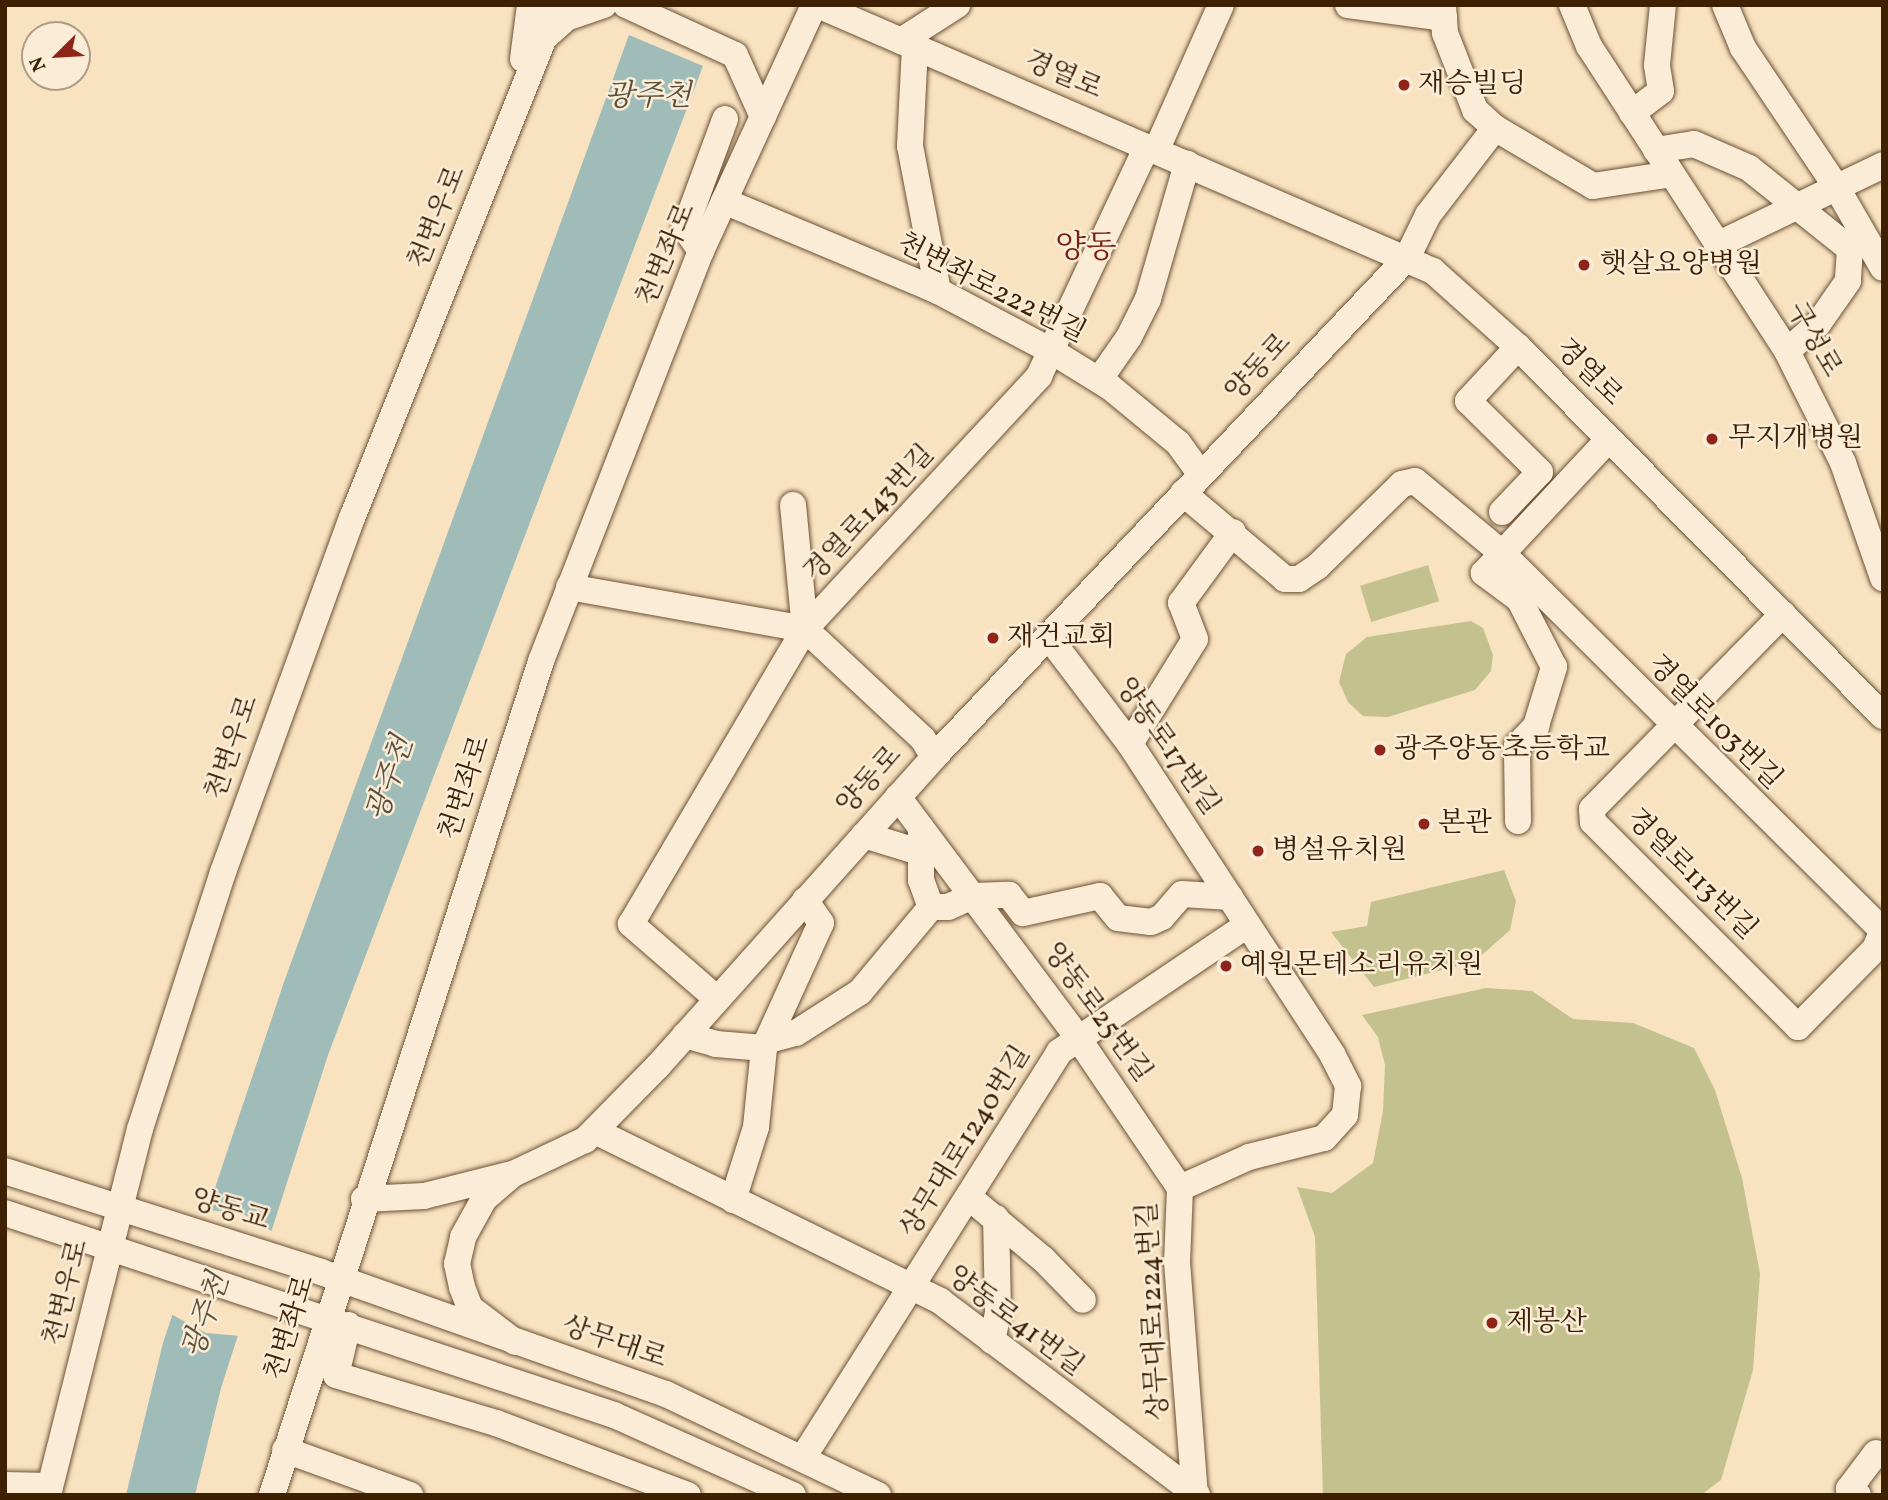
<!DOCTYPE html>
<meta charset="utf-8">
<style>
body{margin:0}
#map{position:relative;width:1888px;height:1500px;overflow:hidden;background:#f8e2c0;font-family:Vollkorn,"Noto Serif KR",serif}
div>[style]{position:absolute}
.green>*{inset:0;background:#c3c28e;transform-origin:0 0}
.water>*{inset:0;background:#9fbcb9}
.pier>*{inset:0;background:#f8e2c0}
.roads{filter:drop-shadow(0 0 2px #6c5134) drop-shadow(0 0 2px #6c5134)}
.minor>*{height:26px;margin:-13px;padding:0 13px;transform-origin:13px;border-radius:13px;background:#faecd6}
.dots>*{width:19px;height:19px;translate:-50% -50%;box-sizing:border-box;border:4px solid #faecd6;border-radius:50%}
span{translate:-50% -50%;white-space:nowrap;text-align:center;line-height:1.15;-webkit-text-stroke:5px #faecd6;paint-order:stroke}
.street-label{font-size:28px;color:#3e2105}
.poi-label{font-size:28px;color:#3e2105}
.left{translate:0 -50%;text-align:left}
.water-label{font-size:30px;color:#5b503b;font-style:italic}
.quarter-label{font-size:32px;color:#7a1f14}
.frame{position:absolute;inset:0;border:7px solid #3e2105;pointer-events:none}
.north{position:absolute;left:21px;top:21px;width:70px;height:70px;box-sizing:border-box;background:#faecd6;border:2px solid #af9b82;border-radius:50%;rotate:246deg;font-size:19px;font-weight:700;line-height:28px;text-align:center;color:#3e2105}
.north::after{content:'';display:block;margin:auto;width:24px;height:32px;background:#8f2418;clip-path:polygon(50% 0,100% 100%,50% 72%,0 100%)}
</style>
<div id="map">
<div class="green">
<div style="left:1428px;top:565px;width:38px;height:71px;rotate:73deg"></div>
<div style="clip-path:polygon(1471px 621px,1483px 628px,1493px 655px,1491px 671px,1475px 690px,1388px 717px,1363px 716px,1348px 702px,1339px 682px,1346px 654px,1367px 637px)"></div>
<div style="clip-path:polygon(1504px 870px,1516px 901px,1510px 930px,1474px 962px,1374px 987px,1331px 932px,1367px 926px,1371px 902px)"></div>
<div style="clip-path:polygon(1486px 988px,1532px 991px,1573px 1019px,1633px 1023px,1694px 1048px,1715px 1090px,1742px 1178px,1760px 1274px,1753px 1370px,1721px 1480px,1701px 1495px,1323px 1495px,1315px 1237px,1297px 1187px,1332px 1193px,1373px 1163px,1383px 1111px,1385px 1065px,1378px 1037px,1362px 1015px)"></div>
</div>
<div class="water">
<div style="clip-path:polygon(629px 35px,703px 66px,328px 1055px,221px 1388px,195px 1495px,126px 1495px,163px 1343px,284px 982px)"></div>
</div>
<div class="pier">
<div style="clip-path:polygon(204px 1209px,245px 1215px,273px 1232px,241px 1336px,206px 1333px,169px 1313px)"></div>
</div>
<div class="roads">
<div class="minor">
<div style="left:626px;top:5px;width:120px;rotate:24.6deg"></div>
<div style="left:735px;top:55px;width:68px;rotate:65.7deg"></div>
<div style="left:818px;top:5px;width:670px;rotate:23.39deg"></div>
<div style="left:1433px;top:271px;width:114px;rotate:41.8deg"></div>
<div style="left:1518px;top:347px;width:519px;rotate:45.31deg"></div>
<div style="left:1348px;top:5px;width:97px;rotate:7.7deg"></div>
<div style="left:1443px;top:5px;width:28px;rotate:86deg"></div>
<div style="left:1445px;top:33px;width:83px;rotate:68.7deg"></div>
<div style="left:1475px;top:110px;width:27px;rotate:42deg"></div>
<div style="left:1495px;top:128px;width:114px;rotate:30.6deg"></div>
<div style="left:1593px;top:186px;width:79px;rotate:-8.7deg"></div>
<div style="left:1572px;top:5px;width:44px;rotate:67.5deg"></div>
<div style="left:1589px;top:46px;width:364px;rotate:57deg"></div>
<div style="left:1787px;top:351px;width:125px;rotate:63.4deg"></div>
<div style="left:1843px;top:463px;width:122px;rotate:70.8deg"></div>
<div style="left:1725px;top:5px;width:47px;rotate:67.3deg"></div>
<div style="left:1743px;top:48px;width:169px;rotate:56.1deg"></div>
<div style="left:1837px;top:188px;width:92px;rotate:60.1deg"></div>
<div style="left:545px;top:37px;width:28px;rotate:-42deg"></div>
<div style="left:566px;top:18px;width:40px;rotate:-18.9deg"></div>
<div style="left:901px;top:41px;width:67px;rotate:-32.7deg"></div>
<div style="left:915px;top:47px;width:99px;rotate:92.9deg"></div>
<div style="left:910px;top:146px;width:148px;rotate:79.1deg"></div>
<div style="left:523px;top:59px;width:54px;rotate:-82.6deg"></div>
<div style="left:1632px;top:113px;width:36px;rotate:-37deg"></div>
<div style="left:1661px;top:91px;width:26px;rotate:-99deg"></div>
<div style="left:1657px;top:65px;width:60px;rotate:-84.3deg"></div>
<div style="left:1656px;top:150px;width:38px;rotate:-9deg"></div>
<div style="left:1694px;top:144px;width:60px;rotate:23.6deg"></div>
<div style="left:1749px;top:168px;width:129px;rotate:38.7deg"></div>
<div style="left:1850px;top:249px;width:32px;rotate:94deg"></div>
<div style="left:1848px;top:281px;width:52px;rotate:124.9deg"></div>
<div style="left:1818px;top:324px;width:41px;rotate:138.9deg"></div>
<div style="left:1156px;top:151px;width:160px;rotate:-66deg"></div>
<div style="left:724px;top:201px;width:232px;rotate:22.8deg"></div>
<div style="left:938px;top:291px;width:130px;rotate:27.9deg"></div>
<div style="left:1053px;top:352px;width:67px;rotate:31.6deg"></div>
<div style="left:1110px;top:387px;width:88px;rotate:39.5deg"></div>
<div style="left:1178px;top:443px;width:39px;rotate:54deg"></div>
<div style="left:1717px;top:245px;width:184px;rotate:-25.7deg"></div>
<div style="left:701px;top:251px;width:28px;rotate:-125deg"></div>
<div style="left:685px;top:228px;width:116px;rotate:-69.8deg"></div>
<div style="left:1099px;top:380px;width:52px;rotate:-55.1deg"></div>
<div style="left:1129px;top:337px;width:42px;rotate:-63.4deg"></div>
<div style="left:1148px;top:299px;width:141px;rotate:-73.9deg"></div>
<div style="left:1183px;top:493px;width:133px;rotate:40.1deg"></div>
<div style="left:1285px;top:579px;width:14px"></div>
<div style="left:1299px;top:579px;width:22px;rotate:-34deg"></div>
<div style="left:1317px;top:567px;width:119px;rotate:-44.3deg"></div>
<div style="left:1402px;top:484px;width:13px;rotate:-13deg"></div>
<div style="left:1415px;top:481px;width:114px;rotate:39.7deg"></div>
<div style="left:1503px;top:554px;width:535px;rotate:44.77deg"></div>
<div style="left:793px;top:505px;width:125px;rotate:84.5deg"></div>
<div style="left:1502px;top:512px;width:55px;rotate:-46.5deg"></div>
<div style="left:1540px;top:472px;width:101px;rotate:-135.4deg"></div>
<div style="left:1468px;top:401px;width:74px;rotate:-47.2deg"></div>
<div style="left:569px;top:587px;width:240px;rotate:10.1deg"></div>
<div style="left:805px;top:629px;width:161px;rotate:43deg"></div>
<div style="left:923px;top:739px;width:21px;rotate:59deg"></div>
<div style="left:1783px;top:614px;width:273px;rotate:134.4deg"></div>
<div style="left:1592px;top:809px;width:13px;rotate:86deg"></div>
<div style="left:1593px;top:822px;width:290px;rotate:45deg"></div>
<div style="left:1798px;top:1027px;width:110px;rotate:-45.4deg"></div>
<div style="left:1875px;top:949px;width:18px;rotate:-68deg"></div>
<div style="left:1048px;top:636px;width:136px;rotate:52.8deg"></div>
<div style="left:1130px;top:744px;width:370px;rotate:56.9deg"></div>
<div style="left:1332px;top:1054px;width:36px;rotate:63deg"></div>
<div style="left:1348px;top:1086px;width:29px;rotate:96deg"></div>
<div style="left:1345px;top:1115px;width:31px;rotate:132deg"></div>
<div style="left:1324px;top:1138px;width:77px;rotate:165.8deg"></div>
<div style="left:1249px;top:1157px;width:76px;rotate:155.8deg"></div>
<div style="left:1130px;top:744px;width:123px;rotate:-58.2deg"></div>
<div style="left:1195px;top:639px;width:39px;rotate:-111deg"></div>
<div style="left:1181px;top:603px;width:88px;rotate:-53.8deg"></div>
<div style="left:898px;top:797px;width:301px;rotate:53.2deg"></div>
<div style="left:1078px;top:1038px;width:181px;rotate:55.8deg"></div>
<div style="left:1180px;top:1188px;width:74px;rotate:92.3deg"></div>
<div style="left:1177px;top:1262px;width:234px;rotate:85.6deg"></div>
<div style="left:1518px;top:821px;width:75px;rotate:-90.8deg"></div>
<div style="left:1517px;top:746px;width:28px;rotate:-46deg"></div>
<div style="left:1536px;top:726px;width:62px;rotate:-73deg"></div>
<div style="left:1554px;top:667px;width:76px;rotate:-117.2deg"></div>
<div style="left:1519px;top:599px;width:44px;rotate:-143.4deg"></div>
<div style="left:1484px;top:573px;width:183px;rotate:-47deg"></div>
<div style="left:921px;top:828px;width:52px;rotate:90deg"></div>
<div style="left:921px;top:880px;width:29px;rotate:70deg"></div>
<div style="left:931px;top:907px;width:17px"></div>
<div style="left:948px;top:907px;width:27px;rotate:-24deg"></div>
<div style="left:973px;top:896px;width:36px;rotate:-2deg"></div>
<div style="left:1009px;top:895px;width:23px;rotate:52deg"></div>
<div style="left:1023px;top:913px;width:79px;rotate:-12.4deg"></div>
<div style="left:1100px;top:896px;width:28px;rotate:51deg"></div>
<div style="left:1118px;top:918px;width:33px;rotate:7deg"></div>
<div style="left:1151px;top:922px;width:12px;rotate:-24deg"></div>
<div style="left:1162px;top:917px;width:30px;rotate:-49deg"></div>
<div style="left:1182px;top:894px;width:48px;rotate:3.6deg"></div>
<div style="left:864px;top:835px;width:58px;rotate:17.2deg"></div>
<div style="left:716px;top:998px;width:113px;rotate:-139deg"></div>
<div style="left:631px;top:924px;width:342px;rotate:-59.5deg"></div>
<div style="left:805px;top:629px;width:345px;rotate:-47.2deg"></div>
<div style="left:1039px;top:376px;width:253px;rotate:-64.8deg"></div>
<div style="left:685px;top:1035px;width:32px;rotate:16deg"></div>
<div style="left:716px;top:1044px;width:48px;rotate:4.8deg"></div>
<div style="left:769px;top:1040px;width:28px;rotate:-15deg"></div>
<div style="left:796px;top:1033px;width:76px;rotate:-32.6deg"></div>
<div style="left:860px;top:992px;width:111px;rotate:-50.1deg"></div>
<div style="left:595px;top:1131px;width:385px;rotate:26.2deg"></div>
<div style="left:940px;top:1301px;width:322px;rotate:37deg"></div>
<div style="left:5px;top:1171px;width:332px;rotate:17.7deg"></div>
<div style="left:321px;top:1272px;width:366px;rotate:19.5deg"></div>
<div style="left:666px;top:1394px;width:235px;rotate:25.5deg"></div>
<div style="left:970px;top:1198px;width:95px;rotate:39.9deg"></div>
<div style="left:1043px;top:1259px;width:57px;rotate:45.7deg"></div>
<div style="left:364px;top:1199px;width:60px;rotate:-2.9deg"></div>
<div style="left:424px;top:1196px;width:87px;rotate:-14deg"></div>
<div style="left:733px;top:1200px;width:77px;rotate:-72.5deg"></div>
<div style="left:756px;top:1127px;width:79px;rotate:-84.2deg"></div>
<div style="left:764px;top:1048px;width:137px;rotate:-65.5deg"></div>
<div style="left:821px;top:923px;width:28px;rotate:-125deg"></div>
<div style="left:5px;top:1213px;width:642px;rotate:18.35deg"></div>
<div style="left:614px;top:1415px;width:196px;rotate:24.1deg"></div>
<div style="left:348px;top:1325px;width:51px;rotate:103.5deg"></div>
<div style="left:336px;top:1375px;width:167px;rotate:16.7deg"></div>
<div style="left:496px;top:1423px;width:205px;rotate:20.6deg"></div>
<div style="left:992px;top:1341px;width:30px;rotate:-78deg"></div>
<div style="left:998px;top:1312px;width:94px;rotate:-91.2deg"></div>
<div style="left:515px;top:1342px;width:56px;rotate:-142.9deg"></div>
<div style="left:470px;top:1308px;width:22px;rotate:-111deg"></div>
<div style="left:462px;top:1287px;width:24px;rotate:-102deg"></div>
<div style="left:457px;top:1264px;width:28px;rotate:-77deg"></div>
<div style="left:463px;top:1237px;width:43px;rotate:-61.1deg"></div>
<div style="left:484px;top:1199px;width:38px;rotate:-41deg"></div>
<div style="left:513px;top:1174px;width:80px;rotate:-25.3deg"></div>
<div style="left:585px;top:1140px;width:104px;rotate:-45.4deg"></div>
<div style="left:658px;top:1066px;width:414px;rotate:-48.2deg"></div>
<div style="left:934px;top:757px;width:688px;rotate:-46.53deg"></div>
<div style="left:1407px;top:258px;width:48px;rotate:-64deg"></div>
<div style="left:1428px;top:215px;width:110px;rotate:-52.4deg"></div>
<div style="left:285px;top:1450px;width:133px;rotate:19.8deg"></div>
<div style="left:804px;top:1456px;width:478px;rotate:-57.7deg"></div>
<div style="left:1059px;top:1052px;width:227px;rotate:-34deg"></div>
<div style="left:5px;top:1485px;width:45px;rotate:1.3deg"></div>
<div style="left:48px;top:1495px;width:377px;rotate:-75.9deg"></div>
<div style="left:140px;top:1129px;width:270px;rotate:-72.1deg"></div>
<div style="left:223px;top:872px;width:377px;rotate:-70deg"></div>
<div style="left:352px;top:518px;width:552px;rotate:-68.22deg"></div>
<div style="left:272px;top:1495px;width:876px;rotate:-72.12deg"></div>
<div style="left:541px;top:661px;width:440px;rotate:-68.7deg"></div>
<div style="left:701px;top:251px;width:271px;rotate:-65.3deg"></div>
<div style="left:1858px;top:1495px;width:11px;rotate:-146deg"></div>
<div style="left:1849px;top:1489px;width:45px;rotate:-53.1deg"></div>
</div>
</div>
<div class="dots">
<div style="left:1404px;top:85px;background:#8f2418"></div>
<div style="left:1584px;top:265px;background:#8f2418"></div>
<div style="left:1712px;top:439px;background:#8f2418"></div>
<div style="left:993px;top:638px;background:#8f2418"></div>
<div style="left:1380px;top:750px;background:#8f2418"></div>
<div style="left:1424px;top:824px;background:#8f2418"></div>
<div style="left:1258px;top:851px;background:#8f2418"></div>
<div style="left:1226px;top:966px;background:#8f2418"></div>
<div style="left:1492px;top:1323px;background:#8f2418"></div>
</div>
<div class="street-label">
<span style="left:1063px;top:76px;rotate:23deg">경열로</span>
<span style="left:438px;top:218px;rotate:-68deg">천변우로</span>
<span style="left:667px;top:255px;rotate:-67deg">천변좌로</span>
<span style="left:991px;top:289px;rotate:27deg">천변좌로222번길</span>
<span style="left:1813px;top:340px;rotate:60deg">구성로</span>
<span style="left:1259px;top:368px;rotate:-47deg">양동로</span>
<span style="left:1588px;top:373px;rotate:45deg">경열로</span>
<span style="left:870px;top:514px;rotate:-47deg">경열로143번길</span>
<span style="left:1714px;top:723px;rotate:45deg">경열로103번길</span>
<span style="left:1167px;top:747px;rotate:55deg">양동로17번길</span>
<span style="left:233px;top:748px;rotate:-71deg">천변우로</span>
<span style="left:870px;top:781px;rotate:-48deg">양동로</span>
<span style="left:466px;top:788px;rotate:-72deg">천변좌로</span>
<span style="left:1691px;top:875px;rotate:45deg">경열로113번길</span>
<span style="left:1097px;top:1013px;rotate:54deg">양동로25번길</span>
<span style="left:966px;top:1142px;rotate:-58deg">상무대로1240번길</span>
<span style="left:230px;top:1211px;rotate:17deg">양동교</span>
<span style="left:67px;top:1293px;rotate:-76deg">천변우로</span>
<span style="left:1154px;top:1311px;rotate:-93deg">상무대로1224번길</span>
<span style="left:1015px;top:1322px;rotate:37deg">양동로41번길</span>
<span style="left:291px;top:1328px;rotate:-73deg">천변좌로</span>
<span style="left:614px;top:1343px;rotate:19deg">상무대로</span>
</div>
<div class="poi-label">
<span class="left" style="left:1418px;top:85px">재승빌딩</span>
<span class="left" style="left:1600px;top:265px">햇살요양병원</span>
<span class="left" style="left:1728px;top:439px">무지개병원</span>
<span class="left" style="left:1007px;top:638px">재건교회</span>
<span class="left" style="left:1394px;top:750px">광주양동초등학교</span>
<span class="left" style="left:1438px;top:824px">본관</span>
<span class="left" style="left:1272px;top:851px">병설유치원</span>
<span class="left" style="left:1240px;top:966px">예원몬테소리유치원</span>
<span class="left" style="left:1506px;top:1323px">제봉산</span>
</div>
<div class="water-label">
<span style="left:648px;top:97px">광주천</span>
<span style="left:391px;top:779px;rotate:-71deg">광주천</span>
<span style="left:207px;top:1316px;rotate:-71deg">광주천</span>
</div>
<div class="quarter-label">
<span style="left:1086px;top:249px">양동</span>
</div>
<div class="frame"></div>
<div class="north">N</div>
</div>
